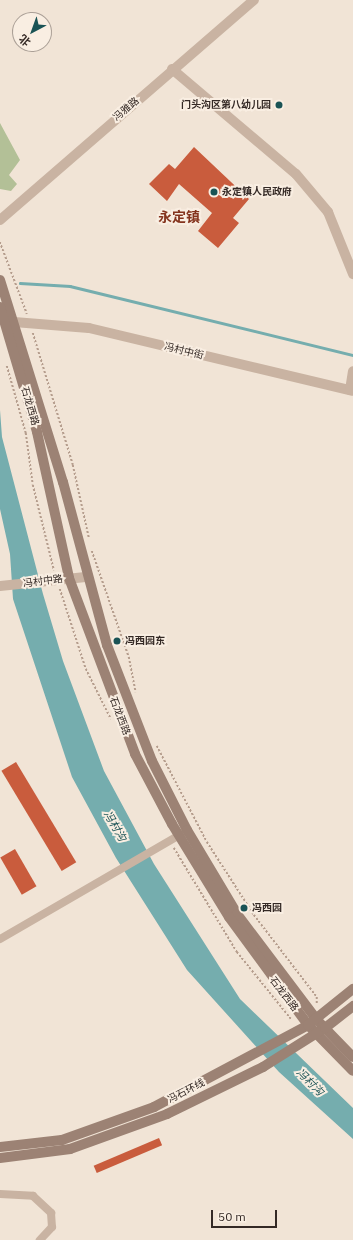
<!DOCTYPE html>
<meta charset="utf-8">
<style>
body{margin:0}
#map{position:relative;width:353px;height:1240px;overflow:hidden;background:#f1e4d6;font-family:"IBM Plex Sans","Noto Sans SC",sans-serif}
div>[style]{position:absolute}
.green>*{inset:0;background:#b3c097}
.water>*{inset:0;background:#75adae}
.stream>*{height:2.5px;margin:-1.25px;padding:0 1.25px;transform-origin:1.25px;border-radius:1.25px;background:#75adae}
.building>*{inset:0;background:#c95c3d;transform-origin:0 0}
.path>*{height:1.5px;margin-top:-0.75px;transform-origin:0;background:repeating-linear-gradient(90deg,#b59d8d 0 2px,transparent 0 4px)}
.minor>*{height:8px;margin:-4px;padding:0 4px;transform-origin:4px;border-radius:4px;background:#c9b3a2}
.tertiary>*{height:10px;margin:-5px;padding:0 5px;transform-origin:5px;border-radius:5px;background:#c9b3a2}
.secondary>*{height:10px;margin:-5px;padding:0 5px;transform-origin:5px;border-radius:5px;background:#9c8274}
.dots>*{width:11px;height:11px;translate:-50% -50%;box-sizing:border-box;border:2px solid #f9eee2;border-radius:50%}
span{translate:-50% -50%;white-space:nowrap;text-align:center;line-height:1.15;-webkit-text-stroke:4px #f9eee2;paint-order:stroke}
.poi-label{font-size:10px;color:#342925;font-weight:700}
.right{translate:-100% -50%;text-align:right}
.left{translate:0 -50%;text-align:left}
.street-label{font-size:10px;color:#342925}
.water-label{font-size:11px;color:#1a5355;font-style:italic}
.district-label{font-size:14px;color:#84331d;font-weight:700}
.north{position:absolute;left:12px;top:12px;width:40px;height:40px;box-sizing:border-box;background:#f9eee2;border:1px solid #aa9f96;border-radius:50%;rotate:221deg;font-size:11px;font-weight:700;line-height:16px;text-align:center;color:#342925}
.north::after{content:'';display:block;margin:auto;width:14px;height:18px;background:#1a5355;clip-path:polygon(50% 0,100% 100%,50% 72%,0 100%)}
.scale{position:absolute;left:211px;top:1210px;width:66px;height:18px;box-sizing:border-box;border:2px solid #342925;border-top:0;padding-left:5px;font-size:12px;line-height:14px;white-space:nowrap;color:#342925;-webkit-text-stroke:3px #f9eee2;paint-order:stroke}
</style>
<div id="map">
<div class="green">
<div style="clip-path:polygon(0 123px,20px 160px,9px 175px,17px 184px,11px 191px,0 189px)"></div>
</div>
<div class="water">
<div style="clip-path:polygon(0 410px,2px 437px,43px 594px,63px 661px,104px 771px,154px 864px,240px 999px,353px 1108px,353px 1139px,279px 1072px,187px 970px,116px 858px,72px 777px,13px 599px,10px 554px,0 509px)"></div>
</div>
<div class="stream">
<div style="left:20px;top:283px;width:50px;rotate:3.4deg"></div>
<div style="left:70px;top:286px;width:291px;rotate:13.7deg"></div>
</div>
<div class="building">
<div style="clip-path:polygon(194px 147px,249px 199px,233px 218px,239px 223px,218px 248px,198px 231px,212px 213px,179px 184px,167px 201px,149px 184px,169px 164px,175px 169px)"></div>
<div style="left:16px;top:762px;width:117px;height:17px;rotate:59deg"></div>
<div style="left:15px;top:849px;width:43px;height:17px;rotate:60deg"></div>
<div style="left:159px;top:1138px;width:8px;height:71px;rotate:67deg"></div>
</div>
<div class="path">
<div style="left:0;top:242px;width:77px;rotate:69.4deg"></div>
<div style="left:33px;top:333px;width:138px;rotate:73.1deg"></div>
<div style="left:73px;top:465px;width:75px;rotate:77.6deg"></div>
<div style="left:7px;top:366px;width:70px;rotate:74.2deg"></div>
<div style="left:26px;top:433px;width:52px;rotate:82.3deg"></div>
<div style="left:33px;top:485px;width:88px;rotate:76.1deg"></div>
<div style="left:92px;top:551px;width:112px;rotate:70.8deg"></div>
<div style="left:129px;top:657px;width:36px;rotate:79deg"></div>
<div style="left:60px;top:589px;width:84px;rotate:72deg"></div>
<div style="left:86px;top:669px;width:56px;rotate:63.4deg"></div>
<div style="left:157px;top:746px;width:108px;rotate:62.5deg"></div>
<div style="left:207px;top:842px;width:87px;rotate:57.2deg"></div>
<div style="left:254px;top:915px;width:103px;rotate:52.5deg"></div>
<div style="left:317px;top:997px;width:8px;rotate:90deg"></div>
<div style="left:174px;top:848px;width:122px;rotate:58.8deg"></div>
<div style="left:237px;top:952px;width:86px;rotate:51.1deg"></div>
</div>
<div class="minor">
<div style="left:0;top:939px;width:211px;rotate:-30.1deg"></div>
<div style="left:0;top:1194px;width:33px;rotate:3deg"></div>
<div style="left:33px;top:1196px;width:25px;rotate:43deg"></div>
<div style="left:51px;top:1213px;width:14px;rotate:86deg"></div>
<div style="left:52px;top:1227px;width:18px;rotate:133deg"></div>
</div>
<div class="tertiary">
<div style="left:172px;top:69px;width:162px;rotate:40.3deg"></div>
<div style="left:296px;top:174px;width:50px;rotate:49.9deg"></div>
<div style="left:328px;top:212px;width:67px;rotate:68deg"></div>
<div style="left:0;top:220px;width:336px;rotate:-40.9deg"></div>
<div style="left:14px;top:322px;width:75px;rotate:4.6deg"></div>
<div style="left:89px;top:328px;width:271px;rotate:13.4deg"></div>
<div style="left:350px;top:390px;width:19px;rotate:-81deg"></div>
<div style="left:0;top:586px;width:86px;rotate:-6deg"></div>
</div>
<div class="secondary">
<div style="left:0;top:280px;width:212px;rotate:72.7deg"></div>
<div style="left:63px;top:482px;width:169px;rotate:74.9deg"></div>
<div style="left:107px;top:645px;width:124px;rotate:68.8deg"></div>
<div style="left:152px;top:761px;width:77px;rotate:63.1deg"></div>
<div style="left:187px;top:830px;width:98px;rotate:59.2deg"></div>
<div style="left:237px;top:914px;width:131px;rotate:53deg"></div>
<div style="left:316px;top:1019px;width:53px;rotate:45.8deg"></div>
<div style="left:0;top:307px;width:130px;rotate:73.5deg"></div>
<div style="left:37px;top:432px;width:149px;rotate:77.6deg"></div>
<div style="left:69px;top:578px;width:188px;rotate:69.4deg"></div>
<div style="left:135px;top:754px;width:79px;rotate:62.1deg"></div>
<div style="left:172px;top:824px;width:109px;rotate:58.5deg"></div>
<div style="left:229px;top:917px;width:134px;rotate:53.8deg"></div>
<div style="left:308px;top:1025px;width:64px;rotate:45.6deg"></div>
<div style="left:0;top:1147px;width:62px;rotate:-6.4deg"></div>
<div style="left:62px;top:1140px;width:98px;rotate:-19.7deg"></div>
<div style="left:154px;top:1107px;width:174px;rotate:-28deg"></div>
<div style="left:308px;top:1025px;width:58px;rotate:-38.7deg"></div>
<div style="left:0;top:1158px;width:71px;rotate:-7.3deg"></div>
<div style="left:70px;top:1149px;width:103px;rotate:-19.8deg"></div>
<div style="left:167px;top:1114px;width:107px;rotate:-26.1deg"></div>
<div style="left:263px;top:1067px;width:73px;rotate:-32.2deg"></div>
<div style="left:325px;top:1028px;width:36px;rotate:-38deg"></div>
</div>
<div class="dots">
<div style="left:279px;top:105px;background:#1a5355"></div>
<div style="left:214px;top:192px;background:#1a5355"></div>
<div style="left:117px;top:641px;background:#1a5355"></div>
<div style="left:244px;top:908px;background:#1a5355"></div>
</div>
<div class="poi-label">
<span class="right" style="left:271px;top:105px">门头沟区第八幼儿园</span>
<span class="left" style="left:222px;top:192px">永定镇人民政府</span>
<span class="left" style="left:125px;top:641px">冯西园东</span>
<span class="left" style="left:252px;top:908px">冯西园</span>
</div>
<div class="street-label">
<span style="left:126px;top:109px;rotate:-40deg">冯雅路</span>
<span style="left:184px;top:351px;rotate:14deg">冯村中街</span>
<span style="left:30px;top:406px;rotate:74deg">石龙西路</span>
<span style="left:43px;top:581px;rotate:-7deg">冯村中路</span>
<span style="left:120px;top:716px;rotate:69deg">石龙西路</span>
<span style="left:284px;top:994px;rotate:52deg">石龙西路</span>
<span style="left:186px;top:1091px;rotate:-27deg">冯石环线</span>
</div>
<div class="water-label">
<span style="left:115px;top:826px;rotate:60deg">冯村沟</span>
<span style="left:310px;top:1082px;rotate:45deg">冯村沟</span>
</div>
<div class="district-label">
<span style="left:179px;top:217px">永定镇</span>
</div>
<div class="north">北</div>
<div class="scale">50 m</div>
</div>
